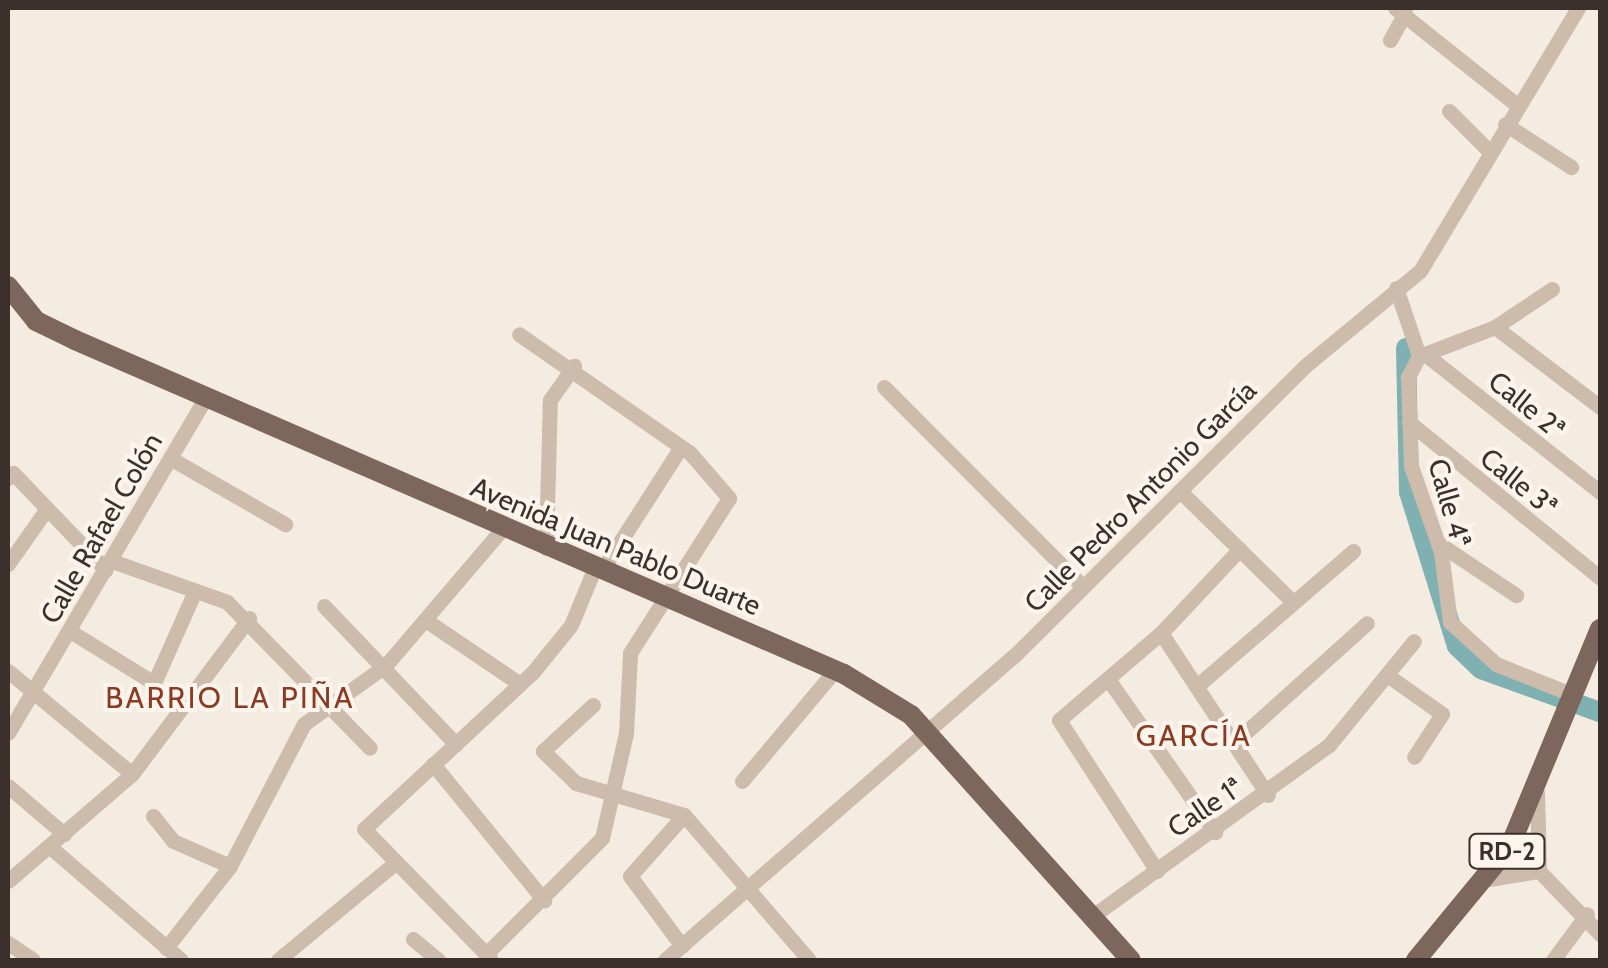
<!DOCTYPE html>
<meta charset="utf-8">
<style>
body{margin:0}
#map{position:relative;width:1608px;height:968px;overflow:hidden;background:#f4ebe1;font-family:Cabin,sans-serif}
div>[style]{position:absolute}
.river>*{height:20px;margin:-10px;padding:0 10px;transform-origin:10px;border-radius:10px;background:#7fb0b2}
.minor>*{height:15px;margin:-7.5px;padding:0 7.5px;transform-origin:7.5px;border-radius:7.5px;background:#cdbbac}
.major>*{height:20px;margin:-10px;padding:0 10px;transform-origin:10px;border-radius:10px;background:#7d675c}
span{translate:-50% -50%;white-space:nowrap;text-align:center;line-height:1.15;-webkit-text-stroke:8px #fbf5ee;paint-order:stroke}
.shield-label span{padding:2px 8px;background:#fbf5ee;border:2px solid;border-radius:8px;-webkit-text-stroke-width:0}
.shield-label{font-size:25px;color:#3b302b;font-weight:700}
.street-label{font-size:28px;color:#3b302b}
.neighbourhood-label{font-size:30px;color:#8c3b22;letter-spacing:2.5px}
.frame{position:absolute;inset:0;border:10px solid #3b302b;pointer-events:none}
</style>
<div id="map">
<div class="river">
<div style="left:1406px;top:348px;width:144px;rotate:88.8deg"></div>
<div style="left:1409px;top:492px;width:161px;rotate:72.7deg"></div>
<div style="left:1457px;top:646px;width:33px;rotate:44deg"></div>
<div style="left:1481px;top:669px;width:127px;rotate:19.9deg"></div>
</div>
<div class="minor">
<div style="left:1395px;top:8px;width:156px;rotate:38.5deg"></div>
<div style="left:1390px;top:40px;width:31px;rotate:-61deg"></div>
<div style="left:1449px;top:111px;width:57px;rotate:45deg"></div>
<div style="left:1505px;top:124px;width:79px;rotate:33.1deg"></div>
<div style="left:1396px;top:288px;width:72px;rotate:71.3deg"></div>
<div style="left:1552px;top:289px;width:69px;rotate:146.3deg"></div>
<div style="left:1495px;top:327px;width:81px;rotate:159.1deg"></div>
<div style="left:1419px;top:356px;width:24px;rotate:118deg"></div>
<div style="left:1408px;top:377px;width:89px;rotate:88.1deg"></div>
<div style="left:1411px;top:466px;width:91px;rotate:70.8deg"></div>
<div style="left:1441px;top:552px;width:71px;rotate:82.7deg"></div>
<div style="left:1450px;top:622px;width:62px;rotate:42.4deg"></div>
<div style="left:1496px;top:664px;width:70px;rotate:21.8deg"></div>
<div style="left:1495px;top:327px;width:132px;rotate:37.3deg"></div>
<div style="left:1425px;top:354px;width:223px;rotate:38.3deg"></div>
<div style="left:884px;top:387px;width:282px;rotate:45.1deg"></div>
<div style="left:1409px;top:422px;width:247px;rotate:39.2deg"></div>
<div style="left:170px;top:458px;width:133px;rotate:29.9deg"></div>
<div style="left:8px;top:478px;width:7px;rotate:-45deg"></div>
<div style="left:13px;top:473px;width:134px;rotate:46.2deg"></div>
<div style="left:1180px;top:491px;width:158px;rotate:44.5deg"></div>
<div style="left:1438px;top:543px;width:94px;rotate:33.7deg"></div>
<div style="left:546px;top:548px;width:148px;rotate:-88.5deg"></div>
<div style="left:550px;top:400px;width:42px;rotate:-54.8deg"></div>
<div style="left:112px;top:561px;width:122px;rotate:19.6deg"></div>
<div style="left:227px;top:602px;width:204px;rotate:45.6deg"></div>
<div style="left:8px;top:564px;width:66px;rotate:-54.9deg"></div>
<div style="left:602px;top:570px;width:146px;rotate:-57.3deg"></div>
<div style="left:324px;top:606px;width:191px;rotate:46.3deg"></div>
<div style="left:427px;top:621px;width:112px;rotate:34.1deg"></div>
<div style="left:70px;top:631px;width:99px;rotate:31.8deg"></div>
<div style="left:154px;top:683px;width:101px;rotate:-66deg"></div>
<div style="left:1161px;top:633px;width:194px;rotate:56.6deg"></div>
<div style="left:8px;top:671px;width:161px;rotate:39.7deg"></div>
<div style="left:1387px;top:675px;width:67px;rotate:35.3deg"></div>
<div style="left:1442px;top:714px;width:51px;rotate:123.1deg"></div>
<div style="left:1108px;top:679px;width:187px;rotate:55deg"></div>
<div style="left:1198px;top:685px;width:205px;rotate:-40.8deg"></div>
<div style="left:593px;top:705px;width:68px;rotate:137.4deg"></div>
<div style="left:543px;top:751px;width:46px;rotate:44.1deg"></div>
<div style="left:576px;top:783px;width:113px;rotate:16.5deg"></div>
<div style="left:684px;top:815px;width:191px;rotate:49.2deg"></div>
<div style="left:8px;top:733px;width:389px;rotate:-59.5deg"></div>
<div style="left:1236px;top:741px;width:176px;rotate:-42deg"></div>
<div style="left:433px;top:764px;width:176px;rotate:50.8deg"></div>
<div style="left:742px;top:781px;width:145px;rotate:-50deg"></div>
<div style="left:8px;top:786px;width:74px;rotate:40.6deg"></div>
<div style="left:1537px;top:792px;width:79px;rotate:88.5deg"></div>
<div style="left:153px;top:816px;width:32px;rotate:51deg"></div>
<div style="left:173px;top:841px;width:62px;rotate:23.7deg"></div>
<div style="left:49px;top:846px;width:174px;rotate:40.8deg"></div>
<div style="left:1157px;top:871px;width:180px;rotate:-123deg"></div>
<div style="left:1059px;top:720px;width:134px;rotate:-40.5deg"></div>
<div style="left:1161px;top:633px;width:115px;rotate:-46.8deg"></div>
<div style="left:1489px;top:879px;width:51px;rotate:-9.1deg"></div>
<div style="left:1539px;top:871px;width:88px;rotate:45.9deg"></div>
<div style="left:8px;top:881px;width:164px;rotate:-40.8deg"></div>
<div style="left:132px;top:774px;width:195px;rotate:-53.1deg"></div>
<div style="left:1094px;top:915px;width:290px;rotate:-35.9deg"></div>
<div style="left:1329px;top:745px;width:134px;rotate:-50.7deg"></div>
<div style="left:413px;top:939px;width:33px;rotate:40deg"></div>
<div style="left:8px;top:943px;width:30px;rotate:34deg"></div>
<div style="left:682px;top:946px;width:87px;rotate:-126.6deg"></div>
<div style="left:630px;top:876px;width:81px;rotate:-48.5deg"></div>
<div style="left:166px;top:948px;width:104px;rotate:-52deg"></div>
<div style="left:230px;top:866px;width:160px;rotate:-62.5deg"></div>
<div style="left:304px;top:724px;width:101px;rotate:-35.7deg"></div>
<div style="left:386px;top:665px;width:179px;rotate:-49.5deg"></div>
<div style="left:486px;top:954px;width:164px;rotate:-45deg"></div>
<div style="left:602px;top:838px;width:108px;rotate:-77.1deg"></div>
<div style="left:626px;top:733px;width:80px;rotate:-87.1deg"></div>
<div style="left:630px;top:653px;width:184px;rotate:-57.4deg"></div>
<div style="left:729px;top:498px;width:60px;rotate:-130.9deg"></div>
<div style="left:690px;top:453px;width:208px;rotate:-145.2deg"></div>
<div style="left:490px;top:958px;width:180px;rotate:-134.3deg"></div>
<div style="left:364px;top:829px;width:231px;rotate:-42.9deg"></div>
<div style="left:533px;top:672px;width:60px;rotate:-51deg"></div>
<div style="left:571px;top:625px;width:63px;rotate:-67.5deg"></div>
<div style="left:278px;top:960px;width:152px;rotate:-39.7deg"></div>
<div style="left:665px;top:960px;width:464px;rotate:-41.1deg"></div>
<div style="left:1015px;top:655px;width:409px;rotate:-44.9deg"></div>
<div style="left:1305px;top:366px;width:149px;rotate:-39.6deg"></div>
<div style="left:1420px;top:271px;width:307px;rotate:-59deg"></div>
<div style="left:1553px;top:960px;width:57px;rotate:-53.5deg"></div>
</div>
<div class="major">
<div style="left:8px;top:286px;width:45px;rotate:51.3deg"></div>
<div style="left:36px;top:321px;width:43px;rotate:26deg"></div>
<div style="left:75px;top:340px;width:838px;rotate:23.48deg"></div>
<div style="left:844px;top:674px;width:79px;rotate:31.5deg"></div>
<div style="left:911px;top:715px;width:329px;rotate:48.1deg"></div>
<div style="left:1416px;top:960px;width:148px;rotate:-50.5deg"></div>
<div style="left:1510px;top:846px;width:235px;rotate:-67.5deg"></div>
</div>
<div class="shield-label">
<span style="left:1507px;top:851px">RD-2</span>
</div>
<div class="street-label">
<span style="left:1527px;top:405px;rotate:39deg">Calle 2ª</span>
<span style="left:1519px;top:482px;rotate:39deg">Calle 3ª</span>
<span style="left:1140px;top:496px;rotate:-45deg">Calle Pedro Antonio García</span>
<span style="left:1450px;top:503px;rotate:74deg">Calle 4ª</span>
<span style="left:101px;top:528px;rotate:-60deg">Calle Rafael Colón</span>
<span style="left:616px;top:546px;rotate:23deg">Avenida Juan Pablo Duarte</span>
<span style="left:1205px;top:807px;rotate:-34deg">Calle 1ª</span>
</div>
<div class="neighbourhood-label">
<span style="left:230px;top:698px">BARRIO LA PIÑA</span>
<span style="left:1194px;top:736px">GARCÍA</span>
</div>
<div class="frame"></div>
</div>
